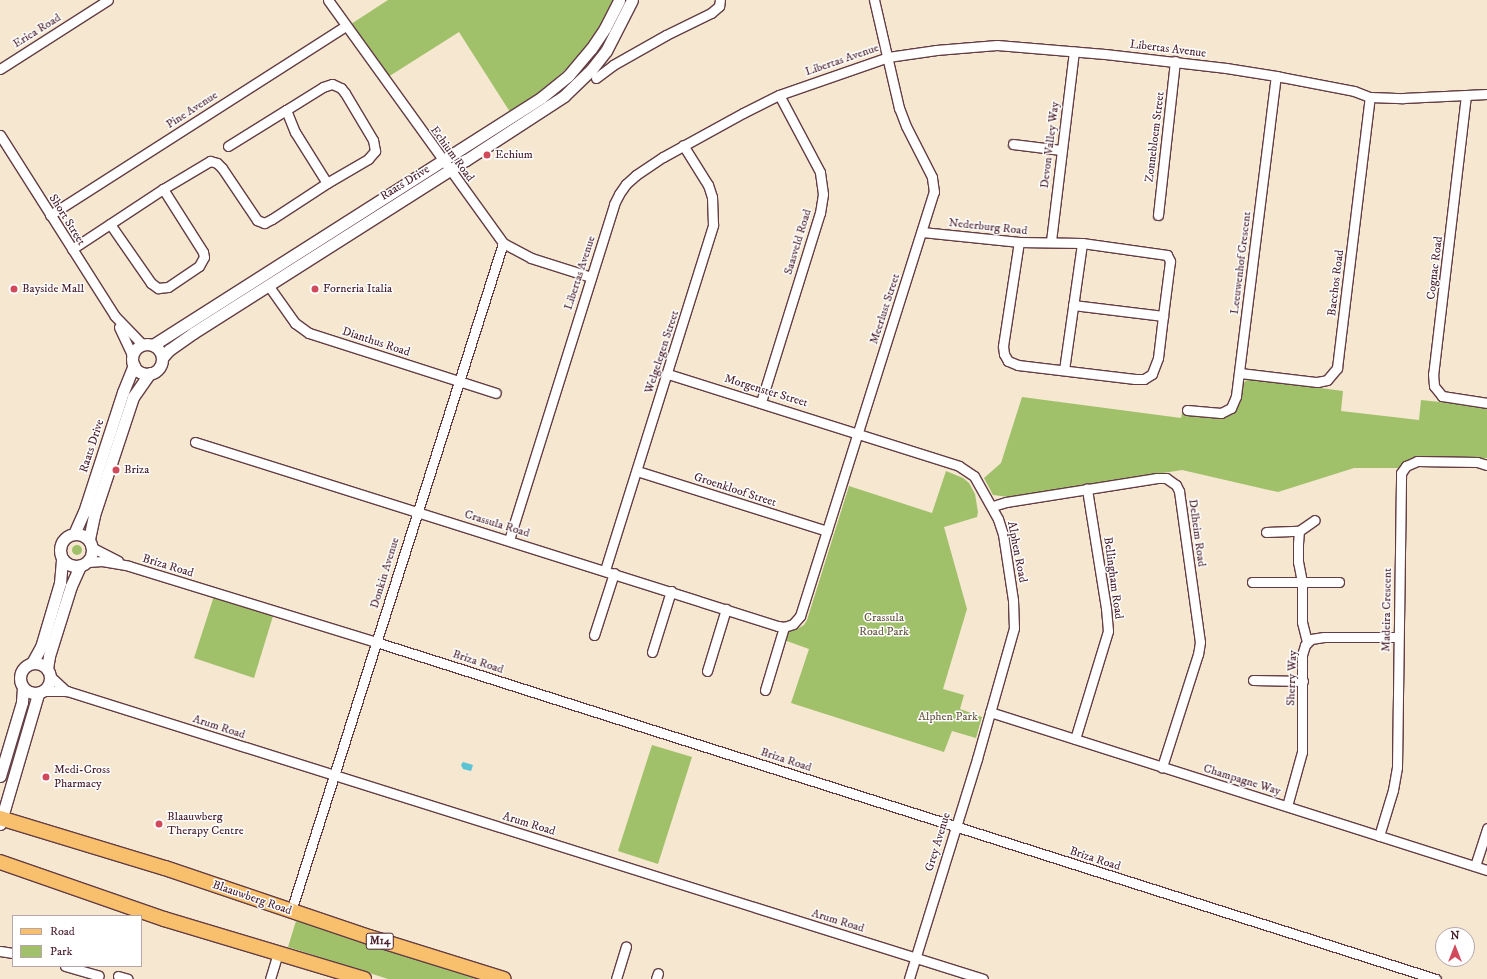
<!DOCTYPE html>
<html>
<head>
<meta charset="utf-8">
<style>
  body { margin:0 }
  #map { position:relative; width:1487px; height:979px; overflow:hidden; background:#f5e7d0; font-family:"IM FELL DW Pica",serif }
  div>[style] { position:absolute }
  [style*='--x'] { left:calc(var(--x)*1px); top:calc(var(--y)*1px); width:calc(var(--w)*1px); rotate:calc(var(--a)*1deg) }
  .green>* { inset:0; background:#a0c16a }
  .round { border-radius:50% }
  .water>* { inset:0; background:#5ac3d6 }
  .roads { filter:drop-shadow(1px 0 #643d44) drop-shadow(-1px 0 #643d44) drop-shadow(0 1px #643d44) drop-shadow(0 -1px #643d44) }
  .minor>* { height:9px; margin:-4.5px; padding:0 4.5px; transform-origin:4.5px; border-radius:4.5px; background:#fff }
  .tertiary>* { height:11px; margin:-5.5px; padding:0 5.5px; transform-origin:5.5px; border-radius:5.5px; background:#fff }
  .tertiary>.ring { margin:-5.5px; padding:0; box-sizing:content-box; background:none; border:11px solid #fff; border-radius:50% }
  .primary>* { height:14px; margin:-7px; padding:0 7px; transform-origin:7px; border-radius:7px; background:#f8bf6c }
  .dots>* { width:11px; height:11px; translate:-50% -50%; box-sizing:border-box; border:2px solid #fff; border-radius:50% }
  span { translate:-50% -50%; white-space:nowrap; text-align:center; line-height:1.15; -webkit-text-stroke:3px #fff; paint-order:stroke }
  .shield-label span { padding:1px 3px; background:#fff; border:1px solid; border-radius:3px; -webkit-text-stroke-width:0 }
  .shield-label { font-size:11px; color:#4a1f2b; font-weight:700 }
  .street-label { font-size:12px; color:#4a1f2b }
  .poi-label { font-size:12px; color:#4a1f2b }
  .left { translate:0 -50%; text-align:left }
  .park-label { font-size:12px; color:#685841 }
  .legend { position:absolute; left:12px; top:915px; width:130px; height:52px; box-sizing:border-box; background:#fff; border:1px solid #b7a5aa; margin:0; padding:5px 7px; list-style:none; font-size:12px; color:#4a1f2b }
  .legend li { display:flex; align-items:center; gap:8px; height:20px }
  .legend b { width:20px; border:1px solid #b7a5aa }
  .north { position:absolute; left:1435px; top:927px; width:40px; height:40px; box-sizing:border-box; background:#fff; border:1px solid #b7a5aa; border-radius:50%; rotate:0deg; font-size:11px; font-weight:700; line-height:16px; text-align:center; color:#4a1f2b }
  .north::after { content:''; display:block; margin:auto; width:14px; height:18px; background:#d1495b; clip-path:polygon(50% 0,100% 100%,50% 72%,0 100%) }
</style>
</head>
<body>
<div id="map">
  <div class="green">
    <div style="clip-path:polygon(388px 0,613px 0,594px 37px,573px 63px,540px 92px,510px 112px,459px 32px,388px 77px,351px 24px)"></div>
    <div style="clip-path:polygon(1254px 379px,1343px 391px,1341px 411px,1419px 420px,1421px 400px,1487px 407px,1487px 458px,1412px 458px,1406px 461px,1399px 468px,1354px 468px,1278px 492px,1182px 470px,1009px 497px,993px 495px,984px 478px,1001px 463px,1022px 397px,1181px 418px,1182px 413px,1218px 417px,1235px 408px,1239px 399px,1242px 384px,1247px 380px)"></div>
    <div style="clip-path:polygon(946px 471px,963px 478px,969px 483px,975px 494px,978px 512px,977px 517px,944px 527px,967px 609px,943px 689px,964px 695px,960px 709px,982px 717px,976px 738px,952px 731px,944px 752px,791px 703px,809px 649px,784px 640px,787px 632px,797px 629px,804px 625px,807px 620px,849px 486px,932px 513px)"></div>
    <div class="round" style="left:72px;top:545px;width:10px;height:10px"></div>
    <div style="clip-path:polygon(214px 596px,273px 616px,254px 678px,194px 658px)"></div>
    <div style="clip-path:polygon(652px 745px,692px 757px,658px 864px,618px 851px)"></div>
    <div style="clip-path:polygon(296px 921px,476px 979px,388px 979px,288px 947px)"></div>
  </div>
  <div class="water">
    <div style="clip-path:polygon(463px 762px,473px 765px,471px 771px,463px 769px,461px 765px)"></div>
  </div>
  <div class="roads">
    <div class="minor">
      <div style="--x:328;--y:0;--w:299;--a:54.2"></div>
      <div style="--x:503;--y:243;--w:32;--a:28"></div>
      <div style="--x:531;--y:258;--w:63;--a:17.6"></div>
      <div style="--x:0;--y:69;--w:128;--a:-32.6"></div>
      <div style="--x:596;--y:78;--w:21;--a:-37"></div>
      <div style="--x:613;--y:65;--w:61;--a:-29.5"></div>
      <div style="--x:666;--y:35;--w:50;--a:-26.1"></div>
      <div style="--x:711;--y:13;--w:11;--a:-41"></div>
      <div style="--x:719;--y:6;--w:6;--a:-81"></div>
      <div style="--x:1466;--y:95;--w:281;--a:96.7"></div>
      <div style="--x:1433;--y:374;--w:12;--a:85"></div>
      <div style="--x:1434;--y:386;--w:13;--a:51"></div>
      <div style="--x:1442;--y:396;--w:46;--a:8.8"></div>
      <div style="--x:0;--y:135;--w:214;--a:57.6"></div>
      <div style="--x:115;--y:316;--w:39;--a:46"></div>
      <div style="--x:1013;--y:144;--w:48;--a:7.1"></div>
      <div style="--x:228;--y:146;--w:68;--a:-31.8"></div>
      <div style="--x:50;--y:215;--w:351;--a:-32.6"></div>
      <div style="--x:1158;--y:215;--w:155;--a:-83.7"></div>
      <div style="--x:110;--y:224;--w:72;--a:55.2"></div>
      <div style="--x:151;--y:283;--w:9;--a:36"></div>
      <div style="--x:158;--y:288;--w:10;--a:-6"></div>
      <div style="--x:168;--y:287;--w:37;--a:-34"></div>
      <div style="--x:199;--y:266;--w:10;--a:-61"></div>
      <div style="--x:204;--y:257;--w:5;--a:-101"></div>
      <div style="--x:203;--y:252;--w:75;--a:-122.4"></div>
      <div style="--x:922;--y:232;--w:98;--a:5.9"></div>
      <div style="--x:1019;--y:242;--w:63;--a:0.9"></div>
      <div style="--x:1082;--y:243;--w:86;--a:8"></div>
      <div style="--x:1167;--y:255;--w:7;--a:63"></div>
      <div style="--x:1170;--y:261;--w:55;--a:97.3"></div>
      <div style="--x:1163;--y:316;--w:42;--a:96.8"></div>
      <div style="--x:1158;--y:358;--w:17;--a:111"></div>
      <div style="--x:1152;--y:374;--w:9;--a:148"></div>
      <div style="--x:1144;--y:379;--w:9;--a:180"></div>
      <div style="--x:1135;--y:379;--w:118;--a:-173.2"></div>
      <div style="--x:1018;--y:365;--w:11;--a:-158"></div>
      <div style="--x:1008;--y:361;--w:8;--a:-120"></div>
      <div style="--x:1004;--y:354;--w:8;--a:-97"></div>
      <div style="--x:1003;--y:346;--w:105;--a:-81.3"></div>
      <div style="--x:1051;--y:241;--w:191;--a:-83.1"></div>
      <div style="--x:72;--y:249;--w:109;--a:-33.4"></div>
      <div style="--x:163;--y:189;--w:55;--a:-30.8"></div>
      <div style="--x:210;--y:161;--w:7;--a:16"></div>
      <div style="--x:217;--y:163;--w:7;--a:45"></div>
      <div style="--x:222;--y:168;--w:63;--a:56.1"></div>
      <div style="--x:257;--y:220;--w:8;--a:23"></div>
      <div style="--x:264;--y:223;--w:9;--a:-27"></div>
      <div style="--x:272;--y:219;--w:66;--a:-33.2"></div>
      <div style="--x:327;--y:183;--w:48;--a:-30.3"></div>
      <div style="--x:368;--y:159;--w:11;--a:-49"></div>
      <div style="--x:375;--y:151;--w:11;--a:-100"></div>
      <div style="--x:373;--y:140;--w:55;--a:-120.8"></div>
      <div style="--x:345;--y:93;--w:6;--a:-129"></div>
      <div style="--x:341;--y:88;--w:10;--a:-156"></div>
      <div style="--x:332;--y:84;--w:9;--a:162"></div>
      <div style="--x:323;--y:87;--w:44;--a:148.1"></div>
      <div style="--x:286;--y:110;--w:24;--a:68"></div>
      <div style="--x:295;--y:132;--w:60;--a:57.9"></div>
      <div style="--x:268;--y:285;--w:47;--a:54.6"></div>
      <div style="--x:295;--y:323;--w:17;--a:36"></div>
      <div style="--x:309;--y:333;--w:196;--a:17.8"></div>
      <div style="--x:1073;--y:305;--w:91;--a:7"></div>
      <div style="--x:119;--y:327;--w:31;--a:65"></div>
      <div style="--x:1064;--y:370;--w:128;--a:-81.9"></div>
      <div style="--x:1240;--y:373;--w:78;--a:6.7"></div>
      <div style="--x:1317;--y:382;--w:10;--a:-11"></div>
      <div style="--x:1327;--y:380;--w:16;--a:-50"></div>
      <div style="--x:1337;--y:368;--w:273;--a:-83.1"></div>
      <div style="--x:668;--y:374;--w:305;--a:17.5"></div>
      <div style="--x:959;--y:466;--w:18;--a:34"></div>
      <div style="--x:974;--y:476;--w:49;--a:60.8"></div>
      <div style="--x:998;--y:519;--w:16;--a:72"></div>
      <div style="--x:1003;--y:534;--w:67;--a:81.4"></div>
      <div style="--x:1013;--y:600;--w:28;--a:88"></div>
      <div style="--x:1014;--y:628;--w:136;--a:105.8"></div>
      <div style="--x:977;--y:759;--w:230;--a:107.2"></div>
      <div style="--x:761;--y:402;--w:198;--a:-72.7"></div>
      <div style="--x:820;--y:213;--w:19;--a:-81"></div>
      <div style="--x:823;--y:194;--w:22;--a:-98"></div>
      <div style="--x:820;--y:172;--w:87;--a:-118"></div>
      <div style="--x:1187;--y:410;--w:34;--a:5"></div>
      <div style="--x:1221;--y:413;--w:11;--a:-27"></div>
      <div style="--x:1231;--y:408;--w:13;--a:-67"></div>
      <div style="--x:1236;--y:396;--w:322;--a:-82.9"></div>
      <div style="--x:195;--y:442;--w:611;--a:17.52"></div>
      <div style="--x:778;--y:626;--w:6;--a:9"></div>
      <div style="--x:784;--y:627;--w:9;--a:-18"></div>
      <div style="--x:793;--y:624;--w:11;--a:-49"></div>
      <div style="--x:800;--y:616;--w:445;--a:-72.5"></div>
      <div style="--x:934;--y:192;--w:15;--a:-98"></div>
      <div style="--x:932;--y:177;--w:57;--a:-117"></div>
      <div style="--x:906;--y:126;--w:19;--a:-111"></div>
      <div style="--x:899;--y:108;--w:111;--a:-103"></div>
      <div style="--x:637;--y:471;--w:199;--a:17.5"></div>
      <div style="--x:993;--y:506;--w:14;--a:-17"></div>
      <div style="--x:1006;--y:502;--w:153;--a:-9"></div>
      <div style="--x:1157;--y:478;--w:9;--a:0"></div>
      <div style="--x:1166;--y:478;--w:12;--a:35"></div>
      <div style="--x:1176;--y:485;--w:7;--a:63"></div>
      <div style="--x:1179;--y:491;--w:152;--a:82.1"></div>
      <div style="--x:1200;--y:642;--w:12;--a:99"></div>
      <div style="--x:1198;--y:654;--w:119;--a:107.7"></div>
      <div style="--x:1266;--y:532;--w:33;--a:-2"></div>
      <div style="--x:509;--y:540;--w:352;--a:-72.6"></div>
      <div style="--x:614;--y:204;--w:11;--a:-63"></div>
      <div style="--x:619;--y:194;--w:12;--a:-55"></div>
      <div style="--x:626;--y:184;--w:13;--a:-42"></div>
      <div style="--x:636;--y:175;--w:32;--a:-34"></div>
      <div style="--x:663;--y:157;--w:91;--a:-28.8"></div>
      <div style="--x:743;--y:113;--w:40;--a:-26.6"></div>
      <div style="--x:779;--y:95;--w:115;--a:-19.2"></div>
      <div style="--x:888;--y:57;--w:49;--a:-8.3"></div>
      <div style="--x:936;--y:50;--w:61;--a:-4.7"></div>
      <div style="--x:997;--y:45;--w:108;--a:4.8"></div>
      <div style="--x:1105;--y:54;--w:122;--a:6.6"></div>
      <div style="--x:1226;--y:68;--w:51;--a:9.1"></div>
      <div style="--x:1276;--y:76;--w:79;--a:10.9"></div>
      <div style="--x:1354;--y:91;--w:17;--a:21"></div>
      <div style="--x:1370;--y:97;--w:33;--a:2"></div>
      <div style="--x:1403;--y:98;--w:84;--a:-2.7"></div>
      <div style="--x:93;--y:548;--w:28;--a:27"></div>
      <div style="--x:88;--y:562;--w:14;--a:-4"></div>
      <div style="--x:102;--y:561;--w:27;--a:10"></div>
      <div style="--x:129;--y:566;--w:258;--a:17.1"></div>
      <div style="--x:376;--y:642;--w:1112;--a:17.64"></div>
      <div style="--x:605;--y:570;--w:362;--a:-72.6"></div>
      <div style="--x:713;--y:225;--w:28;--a:-92"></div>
      <div style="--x:712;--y:197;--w:13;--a:-108"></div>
      <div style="--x:708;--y:185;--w:47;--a:-122"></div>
      <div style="--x:1252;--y:582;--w:87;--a:0"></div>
      <div style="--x:594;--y:635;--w:65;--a:-72.1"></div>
      <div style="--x:1307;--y:642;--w:21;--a:-104"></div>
      <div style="--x:1302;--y:622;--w:40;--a:-90"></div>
      <div style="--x:1302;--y:582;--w:20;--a:-101"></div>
      <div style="--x:1298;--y:562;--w:18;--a:-90"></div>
      <div style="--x:1298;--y:544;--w:13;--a:-86"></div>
      <div style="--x:1299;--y:531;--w:19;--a:-35"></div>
      <div style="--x:652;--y:652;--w:64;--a:-72.7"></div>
      <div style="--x:707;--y:671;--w:65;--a:-73"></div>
      <div style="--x:51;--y:677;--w:21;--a:43"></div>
      <div style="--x:1253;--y:680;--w:50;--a:1.1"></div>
      <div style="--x:765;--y:690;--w:66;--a:-73.2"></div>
      <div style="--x:43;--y:691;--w:24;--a:0"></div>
      <div style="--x:67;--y:691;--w:960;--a:17.45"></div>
      <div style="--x:990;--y:712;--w:522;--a:17.64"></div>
      <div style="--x:1075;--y:739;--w:113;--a:-73"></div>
      <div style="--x:1108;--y:631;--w:23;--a:-95"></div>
      <div style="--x:1106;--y:608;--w:121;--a:-99.1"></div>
      <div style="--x:1287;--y:806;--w:56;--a:-74.5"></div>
      <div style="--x:1302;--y:752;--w:97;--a:-90"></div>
      <div style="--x:1302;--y:655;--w:10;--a:-73"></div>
      <div style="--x:1305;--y:645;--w:8;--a:-45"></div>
      <div style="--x:1311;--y:639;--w:13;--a:-9"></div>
      <div style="--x:1324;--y:637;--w:74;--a:0"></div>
      <div style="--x:1379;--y:836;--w:48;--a:-73.1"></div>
      <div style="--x:1393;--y:790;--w:23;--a:-80"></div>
      <div style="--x:1397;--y:767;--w:294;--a:-89.2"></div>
      <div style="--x:1401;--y:473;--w:9;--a:-54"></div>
      <div style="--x:1406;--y:466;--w:12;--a:-24"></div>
      <div style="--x:1417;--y:461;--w:60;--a:1"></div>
      <div style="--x:1477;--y:462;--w:10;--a:17"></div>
      <div style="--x:1475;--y:866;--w:40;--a:-72"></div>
      <div style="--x:291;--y:911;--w:701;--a:-72.39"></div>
      <div style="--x:0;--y:951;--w:13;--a:9"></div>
      <div style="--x:65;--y:966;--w:35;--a:16"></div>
      <div style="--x:118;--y:976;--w:10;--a:17"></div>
      <div style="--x:270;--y:979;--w:28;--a:-73"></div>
      <div style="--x:616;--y:979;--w:34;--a:-73"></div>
      <div style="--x:656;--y:979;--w:6;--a:-72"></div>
    </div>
    <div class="tertiary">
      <div class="ring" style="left:132px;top:344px;width:19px;height:19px"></div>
      <div style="--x:153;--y:345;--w:461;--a:-32.5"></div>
      <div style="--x:542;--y:97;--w:33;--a:-39"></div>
      <div style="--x:568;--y:76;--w:35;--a:-50"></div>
      <div style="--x:591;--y:49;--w:25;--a:-56"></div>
      <div style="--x:605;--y:28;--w:31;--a:-63"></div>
      <div style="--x:162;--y:358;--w:11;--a:-49"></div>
      <div style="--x:169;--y:350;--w:29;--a:-35"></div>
      <div style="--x:193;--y:333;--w:323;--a:-32.4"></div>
      <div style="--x:466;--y:160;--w:117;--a:-33.1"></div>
      <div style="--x:564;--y:96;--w:37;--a:-44"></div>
      <div style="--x:591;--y:70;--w:24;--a:-52"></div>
      <div style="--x:606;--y:51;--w:57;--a:-63"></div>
      <div class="ring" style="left:60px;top:534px;width:21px;height:21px"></div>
      <div style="--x:74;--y:534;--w:24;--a:-66"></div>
      <div style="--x:84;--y:512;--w:126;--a:-72"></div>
      <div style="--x:123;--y:392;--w:29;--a:-68"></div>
      <div style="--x:89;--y:539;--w:25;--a:-78"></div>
      <div style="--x:94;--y:515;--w:124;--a:-71.7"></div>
      <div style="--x:133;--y:397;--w:29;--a:-55"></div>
      <div class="ring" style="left:20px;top:663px;width:19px;height:19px"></div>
      <div style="--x:32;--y:663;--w:18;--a:-61"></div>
      <div style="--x:41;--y:647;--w:67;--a:-73.5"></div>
      <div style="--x:60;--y:583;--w:24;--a:-85"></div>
      <div style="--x:47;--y:669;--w:13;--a:-81"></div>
      <div style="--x:49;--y:656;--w:73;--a:-72.6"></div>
      <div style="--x:71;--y:586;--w:22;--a:-66"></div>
      <div style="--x:0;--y:776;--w:77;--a:-73.4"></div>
      <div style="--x:22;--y:702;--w:14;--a:-86"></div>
      <div style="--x:0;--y:824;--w:135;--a:-73.7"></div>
    </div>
    <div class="primary">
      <div style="--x:0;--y:818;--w:172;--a:16.9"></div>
      <div style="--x:165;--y:868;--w:215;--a:18.7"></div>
      <div style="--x:369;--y:937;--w:141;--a:17.3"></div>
      <div style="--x:0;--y:862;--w:174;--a:19.2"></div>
      <div style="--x:164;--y:919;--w:209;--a:16.7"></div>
    </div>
  </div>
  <div class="dots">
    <div style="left:487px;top:155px;background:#d1495b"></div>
    <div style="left:14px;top:289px;background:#d1495b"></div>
    <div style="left:315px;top:289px;background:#d1495b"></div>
    <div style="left:116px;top:470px;background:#d1495b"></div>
    <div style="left:46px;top:777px;background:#d1495b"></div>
    <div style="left:159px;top:824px;background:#d1495b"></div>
  </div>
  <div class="shield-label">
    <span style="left:380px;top:941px">M14</span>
  </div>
  <div class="street-label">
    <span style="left:37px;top:31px;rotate:-32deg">Erica Road</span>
    <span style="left:1168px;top:49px;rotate:7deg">Libertas Avenue</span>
    <span style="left:842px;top:60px;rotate:-19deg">Libertas Avenue</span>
    <span style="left:192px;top:110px;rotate:-33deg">Pine Avenue</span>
    <span style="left:1155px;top:137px;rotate:-83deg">Zonnebloem Street</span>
    <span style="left:1050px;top:145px;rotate:-83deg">Devon Valley Way</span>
    <span style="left:452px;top:154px;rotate:54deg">Echium Road</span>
    <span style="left:405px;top:183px;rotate:-32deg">Raats Drive</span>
    <span style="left:67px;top:220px;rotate:58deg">Short Street</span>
    <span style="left:988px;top:227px;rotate:6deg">Nederburg Road</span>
    <span style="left:798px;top:242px;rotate:-73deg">Saasveld Road</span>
    <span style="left:1241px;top:263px;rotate:-83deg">Leeuwenhof Crescent</span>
    <span style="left:1435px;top:268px;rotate:-83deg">Cognac Road</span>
    <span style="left:580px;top:273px;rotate:-72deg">Libertas Avenue</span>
    <span style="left:1336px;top:283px;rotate:-83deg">Bacchos Road</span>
    <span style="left:885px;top:309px;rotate:-72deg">Meerlust Street</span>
    <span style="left:376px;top:342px;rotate:18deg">Dianthus Road</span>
    <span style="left:662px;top:352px;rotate:-72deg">Welgelegen Street</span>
    <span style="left:766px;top:391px;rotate:17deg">Morgenster Street</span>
    <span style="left:92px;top:446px;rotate:-72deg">Raats Drive</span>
    <span style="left:735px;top:490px;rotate:18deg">Groenkloof Street</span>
    <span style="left:497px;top:524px;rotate:17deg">Crassula Road</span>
    <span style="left:1197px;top:533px;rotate:82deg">Delheim Road</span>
    <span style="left:1017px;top:552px;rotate:79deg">Alphen Road</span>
    <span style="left:168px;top:566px;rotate:17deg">Briza Road</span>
    <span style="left:385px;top:573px;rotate:-73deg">Donkin Avenue</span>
    <span style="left:1113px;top:578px;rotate:82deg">Bellingham Road</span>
    <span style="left:1387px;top:610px;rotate:-89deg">Madeira Crescent</span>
    <span style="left:478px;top:662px;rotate:18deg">Briza Road</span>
    <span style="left:1292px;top:678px;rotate:-88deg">Sherry Way</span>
    <span style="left:219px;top:727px;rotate:18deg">Arum Road</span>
    <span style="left:786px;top:760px;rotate:18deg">Briza Road</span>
    <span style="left:1242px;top:780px;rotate:17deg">Champagne Way</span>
    <span style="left:529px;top:824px;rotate:17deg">Arum Road</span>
    <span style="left:938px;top:842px;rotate:-73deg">Grey Avenue</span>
    <span style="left:1095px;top:859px;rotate:18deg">Briza Road</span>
    <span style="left:252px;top:898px;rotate:19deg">Blaauwberg Road</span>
    <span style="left:838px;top:921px;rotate:17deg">Arum Road</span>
  </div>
  <div class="poi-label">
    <span class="left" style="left:495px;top:155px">Echium</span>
    <span class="left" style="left:22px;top:289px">Bayside Mall</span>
    <span class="left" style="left:323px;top:289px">Forneria Italia</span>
    <span class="left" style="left:124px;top:470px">Briza</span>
    <span class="left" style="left:54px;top:777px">Medi-Cross<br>Pharmacy</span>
    <span class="left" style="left:167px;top:824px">Blaauwberg<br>Therapy Centre</span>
  </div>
  <div class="park-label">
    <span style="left:884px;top:625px">Crassula<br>Road Park</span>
    <span style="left:948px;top:717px">Alphen Park</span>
  </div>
  <ul class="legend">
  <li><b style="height:5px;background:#f8bf6c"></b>Road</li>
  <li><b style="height:11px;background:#a0c16a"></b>Park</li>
  </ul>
  <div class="north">N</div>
</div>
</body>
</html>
